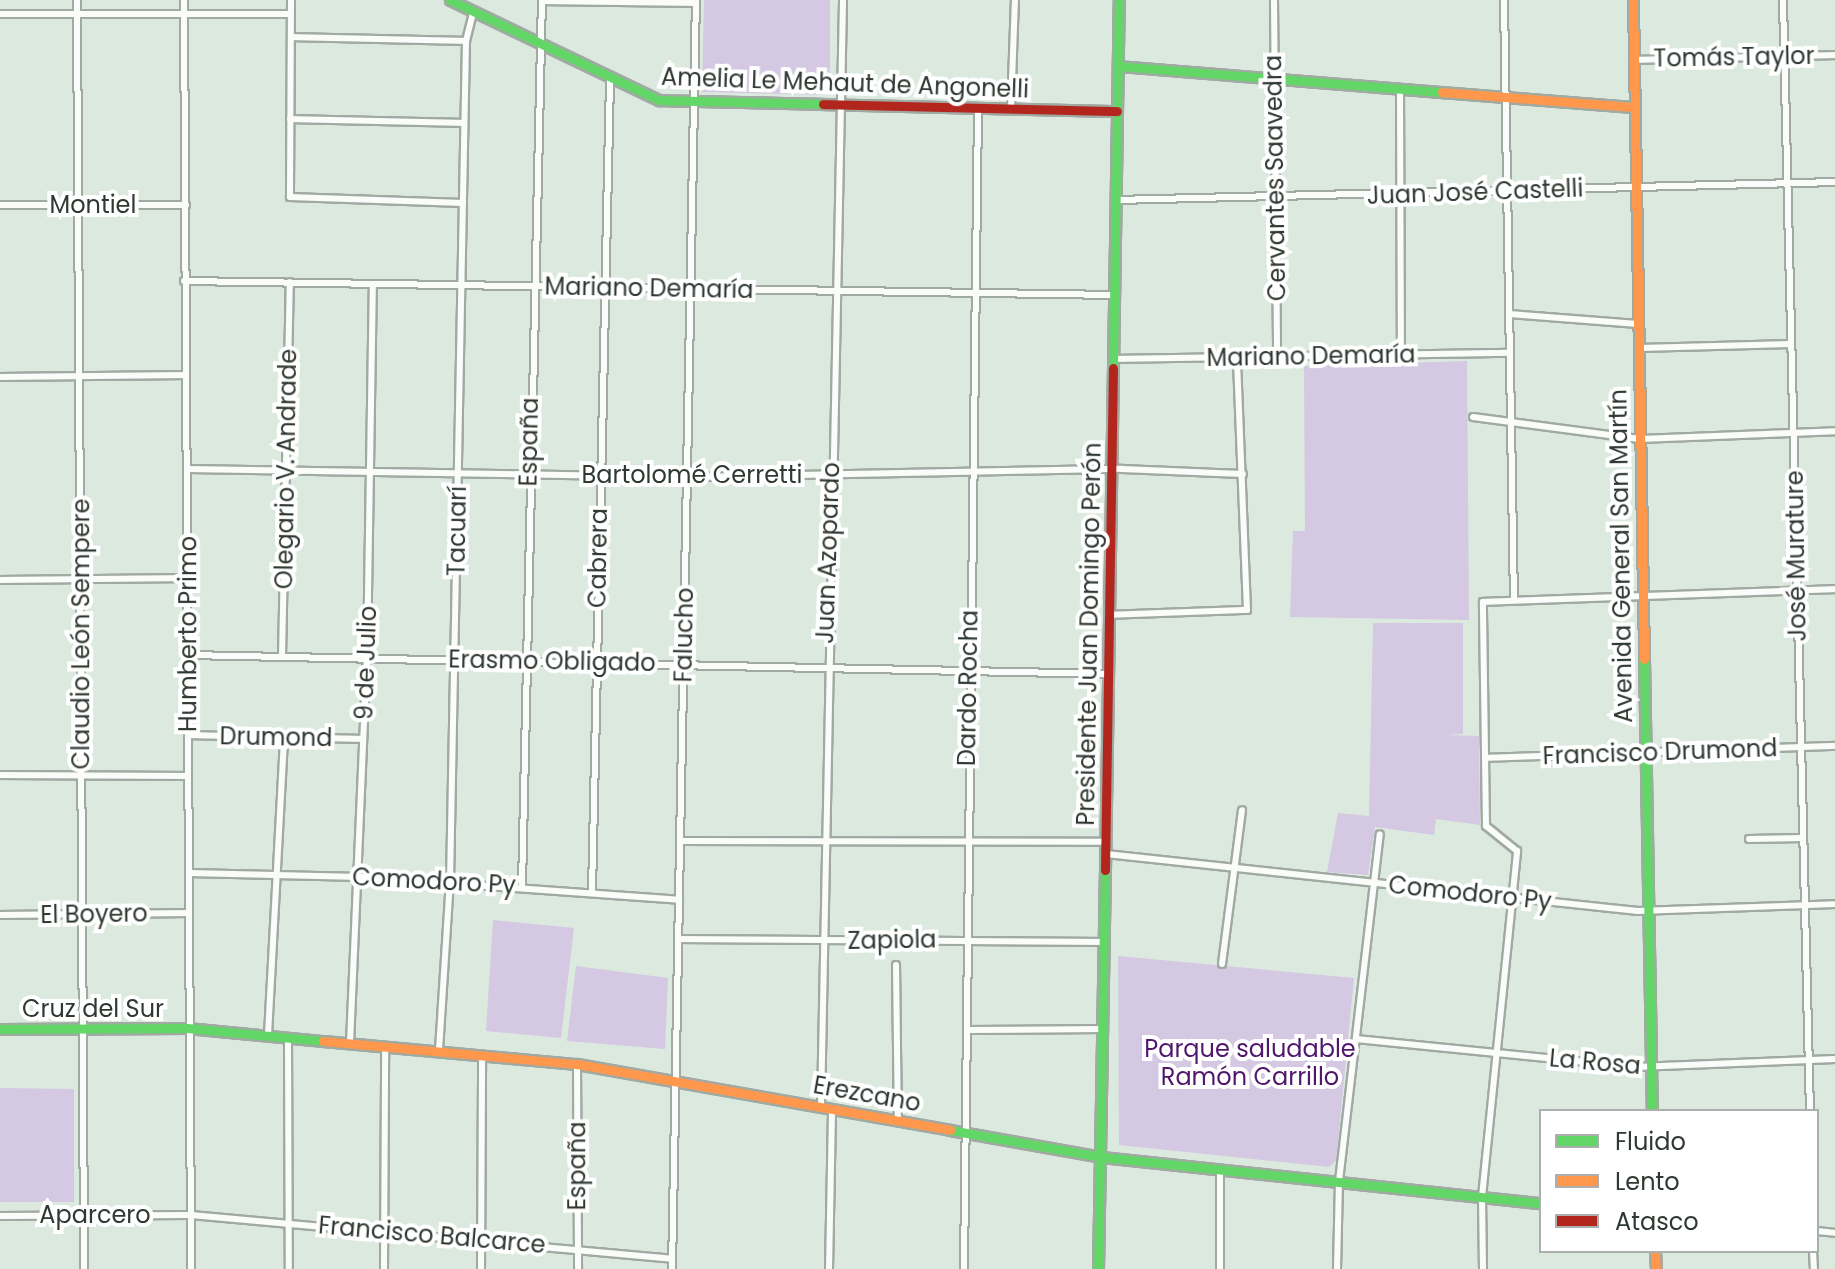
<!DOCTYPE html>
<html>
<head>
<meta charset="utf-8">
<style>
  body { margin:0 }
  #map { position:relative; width:1835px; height:1269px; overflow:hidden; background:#dce9df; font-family:Poppins,sans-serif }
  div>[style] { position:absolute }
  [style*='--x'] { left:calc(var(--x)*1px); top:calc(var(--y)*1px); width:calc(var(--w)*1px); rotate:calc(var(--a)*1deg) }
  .green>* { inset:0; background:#d4c8e2 }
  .roads { filter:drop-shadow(2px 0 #a0a9a2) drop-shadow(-2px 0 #a0a9a2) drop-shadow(0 2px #a0a9a2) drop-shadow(0 -2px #a0a9a2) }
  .street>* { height:6px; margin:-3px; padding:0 3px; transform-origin:3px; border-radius:3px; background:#fafcfa }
  .fast>* { height:9px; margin:-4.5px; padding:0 4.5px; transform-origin:4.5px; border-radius:4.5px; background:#63d668 }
  .slow>* { height:9px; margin:-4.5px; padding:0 4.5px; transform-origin:4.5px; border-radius:4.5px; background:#ff974d }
  .jam>* { height:9px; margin:-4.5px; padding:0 4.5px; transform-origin:4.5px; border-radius:4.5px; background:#b3261e }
  span { translate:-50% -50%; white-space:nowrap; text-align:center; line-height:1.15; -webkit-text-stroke:8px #fff; paint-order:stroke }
  .street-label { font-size:24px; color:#2f3831 }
  .park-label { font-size:24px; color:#50176d }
  .legend { position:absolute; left:1539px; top:1109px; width:280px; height:144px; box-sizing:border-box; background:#fff; border:2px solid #acafad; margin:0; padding:10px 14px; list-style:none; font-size:24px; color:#2f3831 }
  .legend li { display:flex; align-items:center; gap:16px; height:40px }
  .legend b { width:40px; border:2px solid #acafad }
</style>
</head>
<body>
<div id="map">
  <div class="green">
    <div style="clip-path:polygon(704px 0,830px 0,830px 95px,702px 92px)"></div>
    <div style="clip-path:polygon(1467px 361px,1469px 620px,1290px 617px,1293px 531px,1305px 531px,1304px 366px)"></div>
    <div style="clip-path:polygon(1373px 623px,1463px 623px,1463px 734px,1445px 735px,1479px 736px,1480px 825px,1436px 819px,1434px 835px,1375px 827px,1368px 875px,1327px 872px,1338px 813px,1369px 816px)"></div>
    <div style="clip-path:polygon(493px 920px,574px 928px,561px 1038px,486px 1031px)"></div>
    <div style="clip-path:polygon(1118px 956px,1354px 978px,1336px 1161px,1329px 1167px,1119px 1145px)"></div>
    <div style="clip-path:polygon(576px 966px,668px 978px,665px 1049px,567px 1041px)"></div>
    <div style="clip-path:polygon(0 1088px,74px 1089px,74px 1202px,0 1202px)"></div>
  </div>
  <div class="roads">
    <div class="street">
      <div style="--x:77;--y:0;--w:1269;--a:89.68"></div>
      <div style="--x:184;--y:0;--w:1269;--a:89.68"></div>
      <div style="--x:291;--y:0;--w:197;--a:90.3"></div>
      <div style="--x:290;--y:197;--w:173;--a:2"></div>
      <div style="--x:1274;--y:0;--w:355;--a:89.5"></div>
      <div style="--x:1504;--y:0;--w:600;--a:89.05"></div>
      <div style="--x:1783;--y:0;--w:1111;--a:88.61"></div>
      <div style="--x:542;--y:1;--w:154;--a:0.7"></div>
      <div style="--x:0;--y:14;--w:290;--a:0"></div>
      <div style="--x:291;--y:37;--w:175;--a:1.3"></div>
      <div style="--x:1633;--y:60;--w:202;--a:-1.4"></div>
      <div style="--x:1400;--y:88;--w:267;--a:89.8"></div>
      <div style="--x:1011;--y:108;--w:108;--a:-87.9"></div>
      <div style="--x:290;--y:119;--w:174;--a:1.3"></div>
      <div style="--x:1116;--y:200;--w:719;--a:-1.43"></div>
      <div style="--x:0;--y:205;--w:186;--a:0"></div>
      <div style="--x:184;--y:281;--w:930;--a:0.86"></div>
      <div style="--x:1509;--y:314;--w:129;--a:4.4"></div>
      <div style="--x:1639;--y:348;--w:152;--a:-1.5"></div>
      <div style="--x:1113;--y:359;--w:396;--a:-0.9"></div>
      <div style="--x:0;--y:377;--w:185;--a:-0.6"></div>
      <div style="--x:1473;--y:417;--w:168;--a:7.5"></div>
      <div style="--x:1640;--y:439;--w:195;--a:-2.3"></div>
      <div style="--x:188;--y:469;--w:501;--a:0.91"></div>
      <div style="--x:689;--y:477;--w:433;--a:-1.1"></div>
      <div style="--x:1122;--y:469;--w:121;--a:2.4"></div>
      <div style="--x:0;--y:580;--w:188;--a:-0.6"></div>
      <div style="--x:1108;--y:615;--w:139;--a:-2.1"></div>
      <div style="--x:1247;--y:610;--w:252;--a:-92.3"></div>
      <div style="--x:188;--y:655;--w:920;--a:1.18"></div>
      <div style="--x:282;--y:656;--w:374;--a:-88.8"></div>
      <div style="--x:188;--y:735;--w:175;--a:1.3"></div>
      <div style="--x:1485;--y:758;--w:350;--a:-2"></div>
      <div style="--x:0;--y:775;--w:188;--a:0.3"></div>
      <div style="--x:1749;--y:839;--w:54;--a:-1.1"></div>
      <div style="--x:680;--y:841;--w:427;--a:0.1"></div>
      <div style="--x:1106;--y:854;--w:535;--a:6.12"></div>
      <div style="--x:1638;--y:911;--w:197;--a:-2"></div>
      <div style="--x:189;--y:873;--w:172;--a:1.3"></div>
      <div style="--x:361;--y:877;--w:319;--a:4.1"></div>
      <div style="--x:522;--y:886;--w:886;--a:-88.71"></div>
      <div style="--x:592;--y:892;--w:812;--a:-88.73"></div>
      <div style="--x:0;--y:915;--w:188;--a:-0.6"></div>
      <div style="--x:680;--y:939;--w:424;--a:0.4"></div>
      <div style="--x:1222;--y:964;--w:155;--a:-82.6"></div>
      <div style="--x:896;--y:965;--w:156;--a:89.3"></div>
      <div style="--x:967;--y:1030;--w:136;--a:-0.4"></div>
      <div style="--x:268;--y:1035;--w:298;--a:-86.9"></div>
      <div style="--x:288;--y:1037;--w:232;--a:89.8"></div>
      <div style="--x:1356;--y:1039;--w:282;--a:5.7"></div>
      <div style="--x:1637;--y:1067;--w:198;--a:-2.3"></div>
      <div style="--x:350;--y:1043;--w:385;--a:-87.5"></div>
      <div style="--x:367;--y:658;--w:374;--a:-89.1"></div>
      <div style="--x:439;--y:1050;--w:168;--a:-86.3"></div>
      <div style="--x:450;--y:882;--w:841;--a:-88.91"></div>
      <div style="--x:466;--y:41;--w:30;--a:-76"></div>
      <div style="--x:577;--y:1064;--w:205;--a:89.7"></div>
      <div style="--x:821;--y:1107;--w:1107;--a:-88.86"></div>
      <div style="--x:0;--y:1216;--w:191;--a:-0.3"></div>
      <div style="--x:191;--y:1215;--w:483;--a:5.2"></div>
      <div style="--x:1817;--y:1231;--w:18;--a:6"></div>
      <div style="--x:1813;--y:1251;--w:18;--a:87"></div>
      <div style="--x:384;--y:1269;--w:223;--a:-89.7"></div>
      <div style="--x:481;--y:1269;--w:214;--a:-89.7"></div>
      <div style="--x:672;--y:1269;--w:1269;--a:-88.92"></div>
      <div style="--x:829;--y:1269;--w:160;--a:-88.9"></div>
      <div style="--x:964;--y:1269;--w:1161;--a:-89.31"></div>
      <div style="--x:1220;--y:1269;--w:99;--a:-90"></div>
      <div style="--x:1337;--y:1269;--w:88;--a:-88.7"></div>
      <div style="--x:1339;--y:1181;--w:349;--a:-83.3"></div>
      <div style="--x:1483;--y:1269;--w:72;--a:-90.8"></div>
      <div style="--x:1482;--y:1197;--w:348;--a:-84.2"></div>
      <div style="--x:1517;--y:851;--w:40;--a:-141"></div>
      <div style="--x:1486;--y:826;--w:224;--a:-90.8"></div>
      <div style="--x:1483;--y:602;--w:352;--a:-2.1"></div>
    </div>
    <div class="fast">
      <div style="--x:450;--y:0;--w:232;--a:25.6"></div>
      <div style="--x:659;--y:100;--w:164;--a:1.4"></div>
      <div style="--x:1118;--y:66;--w:325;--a:4.6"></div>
      <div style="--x:1113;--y:368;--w:368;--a:-89.1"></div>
      <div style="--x:1644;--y:659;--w:452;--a:89"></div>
      <div style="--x:0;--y:1029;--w:187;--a:-0.3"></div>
      <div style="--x:187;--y:1028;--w:137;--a:5.5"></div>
      <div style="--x:950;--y:1130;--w:153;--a:10.1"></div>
      <div style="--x:1101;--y:1157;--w:442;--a:6"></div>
      <div style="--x:1098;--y:1269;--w:399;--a:-89"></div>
    </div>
    <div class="slow">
      <div style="--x:1633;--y:0;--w:659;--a:89.04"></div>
      <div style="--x:1442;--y:92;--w:193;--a:4.5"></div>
      <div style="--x:323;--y:1041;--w:255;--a:5.2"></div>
      <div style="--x:577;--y:1064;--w:379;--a:10"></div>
      <div style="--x:1655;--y:1251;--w:18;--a:87"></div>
    </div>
    <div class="jam">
      <div style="--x:823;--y:104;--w:294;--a:1.4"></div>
      <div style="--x:1105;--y:870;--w:502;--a:-89.09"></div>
    </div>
  </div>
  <div class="street-label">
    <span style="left:1734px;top:57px;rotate:-1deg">Tomás Taylor</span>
    <span style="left:845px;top:83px;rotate:2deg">Amelia Le Mehaut de Angonelli</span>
    <span style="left:1275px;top:178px;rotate:-91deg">Cervantes Saavedra</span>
    <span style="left:1475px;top:192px;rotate:-2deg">Juan José Castelli</span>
    <span style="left:93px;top:205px">Montiel</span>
    <span style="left:649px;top:288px;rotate:1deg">Mariano Demaría</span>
    <span style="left:1311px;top:356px;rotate:-1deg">Mariano Demaría</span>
    <span style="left:529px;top:442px;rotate:-89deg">España</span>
    <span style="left:286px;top:469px;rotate:-89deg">Olegario V. Andrade</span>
    <span style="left:692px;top:475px">Bartolomé Cerretti</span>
    <span style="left:457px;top:531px;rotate:-89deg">Tacuarí</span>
    <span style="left:828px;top:553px;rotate:-88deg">Juan Azopardo</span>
    <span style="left:1621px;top:556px;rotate:-91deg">Avenida General San Martín</span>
    <span style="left:1796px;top:556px;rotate:-91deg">José Murature</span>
    <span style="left:598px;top:558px;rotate:-89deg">Cabrera</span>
    <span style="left:81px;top:634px;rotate:-90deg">Claudio León Sempere</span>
    <span style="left:188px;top:634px;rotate:-90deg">Humberto Primo</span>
    <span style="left:1089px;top:634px;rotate:-89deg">Presidente Juan Domingo Perón</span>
    <span style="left:684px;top:635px;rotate:-89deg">Falucho</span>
    <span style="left:552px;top:661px;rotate:1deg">Erasmo Obligado</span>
    <span style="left:366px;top:663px;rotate:-88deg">9 de Julio</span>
    <span style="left:968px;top:688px;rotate:-89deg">Dardo Rocha</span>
    <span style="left:276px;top:737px;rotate:1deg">Drumond</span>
    <span style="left:1660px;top:752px;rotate:-2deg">Francisco Drumond</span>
    <span style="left:434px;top:881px;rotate:3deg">Comodoro Py</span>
    <span style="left:1470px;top:893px;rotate:6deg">Comodoro Py</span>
    <span style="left:94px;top:914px;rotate:-1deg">El Boyero</span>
    <span style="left:892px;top:940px;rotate:-1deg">Zapiola</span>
    <span style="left:93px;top:1009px">Cruz del Sur</span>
    <span style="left:1595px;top:1062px;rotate:5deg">La Rosa</span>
    <span style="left:867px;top:1094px;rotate:10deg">Erezcano</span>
    <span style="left:577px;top:1166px;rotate:-90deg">España</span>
    <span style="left:95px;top:1215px">Aparcero</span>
    <span style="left:432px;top:1235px;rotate:5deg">Francisco Balcarce</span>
  </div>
  <div class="park-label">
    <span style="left:1250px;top:1063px">Parque saludable<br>Ramón Carrillo</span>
  </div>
  <ul class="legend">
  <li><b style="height:10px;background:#63d668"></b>Fluido</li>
  <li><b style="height:10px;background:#ff974d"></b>Lento</li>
  <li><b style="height:10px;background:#b3261e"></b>Atasco</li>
  </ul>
</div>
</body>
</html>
